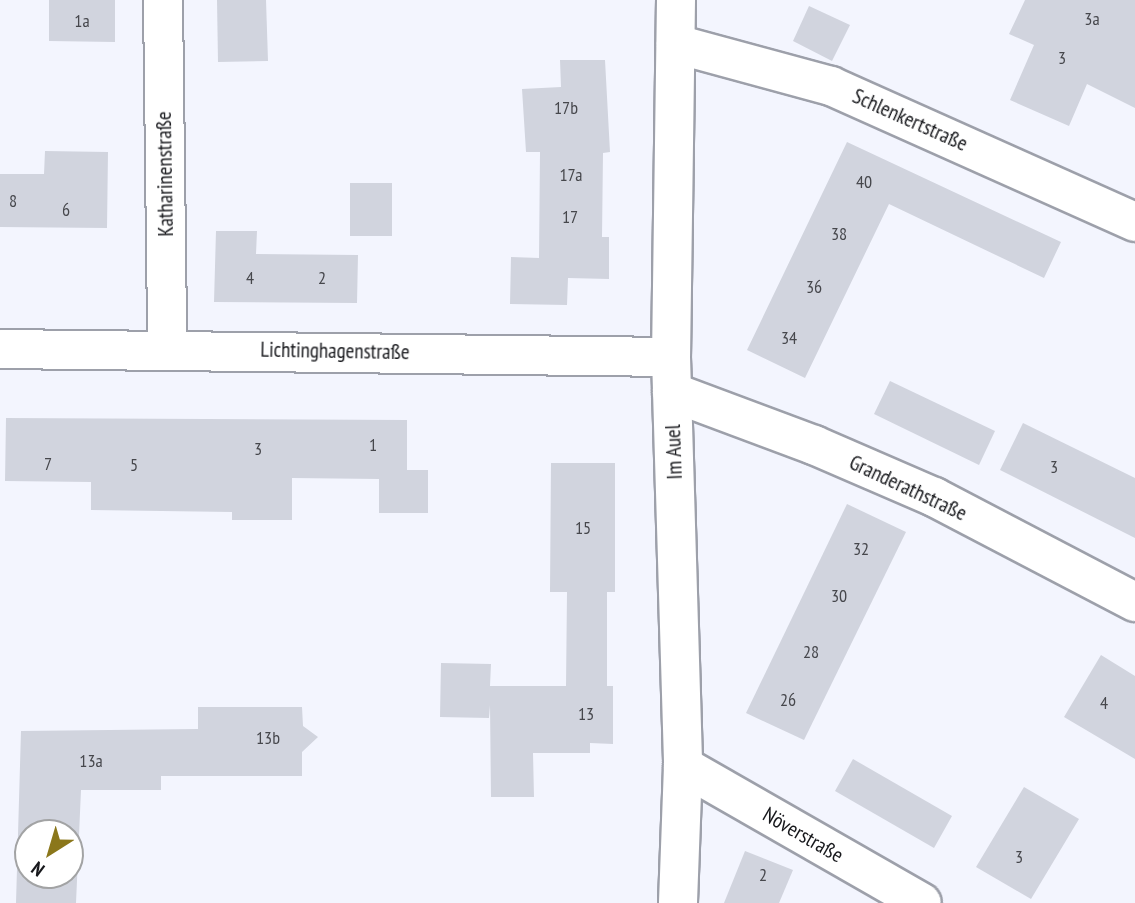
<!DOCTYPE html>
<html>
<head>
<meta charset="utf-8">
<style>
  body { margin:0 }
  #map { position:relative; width:1135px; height:903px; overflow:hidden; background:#f3f5fe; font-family:"PT Sans Narrow",sans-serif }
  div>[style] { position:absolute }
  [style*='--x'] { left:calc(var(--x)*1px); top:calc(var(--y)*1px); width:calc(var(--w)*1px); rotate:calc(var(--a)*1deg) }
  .building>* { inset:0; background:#d1d4de }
  .roads { filter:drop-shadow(2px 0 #9da0aa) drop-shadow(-2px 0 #9da0aa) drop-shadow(0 2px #9da0aa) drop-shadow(0 -2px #9da0aa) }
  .street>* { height:38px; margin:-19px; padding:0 19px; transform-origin:19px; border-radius:19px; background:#fff }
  span { translate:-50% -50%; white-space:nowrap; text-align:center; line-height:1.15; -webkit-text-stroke:5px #fff; paint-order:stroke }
  .number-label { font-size:18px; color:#46474c }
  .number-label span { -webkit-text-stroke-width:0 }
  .street-label { font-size:21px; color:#17181c }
  .north { position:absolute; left:14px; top:819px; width:70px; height:70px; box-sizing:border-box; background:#fff; border:2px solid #a2a3a4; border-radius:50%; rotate:217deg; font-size:19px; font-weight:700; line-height:28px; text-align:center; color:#17181c }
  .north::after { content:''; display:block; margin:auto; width:24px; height:32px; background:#8b771b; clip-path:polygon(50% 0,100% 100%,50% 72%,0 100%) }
</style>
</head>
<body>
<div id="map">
  <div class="building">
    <div style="clip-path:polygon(49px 0,115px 0,115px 42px,49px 41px)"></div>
    <div style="clip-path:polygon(217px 0,266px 0,268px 61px,218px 62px)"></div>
    <div style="clip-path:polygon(1025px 0,1135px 0,1135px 108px,1087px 84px,1069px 126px,1010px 100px,1034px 45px,1009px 34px)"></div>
    <div style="clip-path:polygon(809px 6px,850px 25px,832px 61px,793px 41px)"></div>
    <div style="clip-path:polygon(560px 60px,605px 60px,610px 152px,603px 153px,602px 237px,609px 237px,609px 279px,568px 278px,567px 305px,510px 304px,511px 257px,539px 258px,540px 152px,526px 152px,522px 89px,561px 87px)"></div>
    <div style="clip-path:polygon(847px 142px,1061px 242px,1044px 278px,889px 204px,805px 378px,747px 350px)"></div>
    <div style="clip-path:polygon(45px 151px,108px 152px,107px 228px,0 227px,0 174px,44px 174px)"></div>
    <div style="clip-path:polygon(350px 183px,392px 183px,392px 236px,350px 236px)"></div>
    <div style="clip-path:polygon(216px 231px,257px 231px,256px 254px,358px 255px,357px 303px,214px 302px)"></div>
    <div style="clip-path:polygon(890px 381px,995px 431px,979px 465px,874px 414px)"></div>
    <div style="clip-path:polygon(6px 418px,407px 420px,407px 470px,428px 470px,428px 513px,379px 513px,379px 479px,292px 478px,292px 520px,232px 520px,232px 512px,91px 510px,91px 482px,5px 481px)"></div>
    <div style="clip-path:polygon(1023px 423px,1135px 478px,1135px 538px,1000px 470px)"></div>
    <div style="clip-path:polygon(551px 463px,615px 463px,615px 592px,607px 592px,607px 686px,613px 686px,613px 744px,590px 743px,590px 753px,533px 753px,534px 797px,491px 797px,490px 705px,489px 718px,440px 717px,441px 663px,491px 664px,490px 686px,566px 686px,567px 592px,550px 592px)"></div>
    <div style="clip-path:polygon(847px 504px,906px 532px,804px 740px,746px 713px)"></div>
    <div style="clip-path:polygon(1101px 655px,1135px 676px,1135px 759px,1064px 717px)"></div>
    <div style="clip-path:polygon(evenodd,198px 707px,302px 707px,303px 726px,318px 737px,302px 752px,302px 776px,161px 776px,161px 790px,81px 790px,76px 903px,16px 903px,21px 731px,198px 729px,198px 707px,28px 833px,70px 833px,70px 875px,28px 875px,28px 833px)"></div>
    <div style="clip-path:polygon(853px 759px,952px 816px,934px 848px,835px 791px)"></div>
    <div style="clip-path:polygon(1024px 787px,1079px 819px,1031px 899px,976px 867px)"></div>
    <div style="clip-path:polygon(745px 851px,793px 870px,779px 903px,724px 903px)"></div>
  </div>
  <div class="roads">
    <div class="street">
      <div style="--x:163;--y:0;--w:348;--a:89.3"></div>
      <div style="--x:676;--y:0;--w:357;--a:90.8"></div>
      <div style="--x:671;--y:357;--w:409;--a:88.3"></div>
      <div style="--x:683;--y:766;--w:137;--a:92.1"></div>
      <div style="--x:676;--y:44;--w:161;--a:15.2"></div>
      <div style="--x:831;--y:86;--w:333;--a:24.1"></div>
      <div style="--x:0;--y:349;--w:671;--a:0.68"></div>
      <div style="--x:672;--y:392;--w:152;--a:20.5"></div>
      <div style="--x:814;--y:445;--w:131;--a:23.4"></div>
      <div style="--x:934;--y:497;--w:227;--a:27.6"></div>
      <div style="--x:683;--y:766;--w:275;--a:29.8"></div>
    </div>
  </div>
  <div class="number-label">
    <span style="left:1092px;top:19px">3a</span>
    <span style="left:82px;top:21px">1a</span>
    <span style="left:1062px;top:58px">3</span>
    <span style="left:566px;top:108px">17b</span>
    <span style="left:571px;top:175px">17a</span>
    <span style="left:864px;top:182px">40</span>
    <span style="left:13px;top:201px">8</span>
    <span style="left:66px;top:210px">6</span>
    <span style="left:570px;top:217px">17</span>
    <span style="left:839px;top:234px">38</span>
    <span style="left:250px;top:278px">4</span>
    <span style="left:322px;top:278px">2</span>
    <span style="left:814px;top:287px">36</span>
    <span style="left:789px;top:338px">34</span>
    <span style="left:373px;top:445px">1</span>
    <span style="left:258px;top:449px">3</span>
    <span style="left:48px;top:464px">7</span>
    <span style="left:134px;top:465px">5</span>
    <span style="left:1054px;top:467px">3</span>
    <span style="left:583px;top:528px">15</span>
    <span style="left:861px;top:549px">32</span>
    <span style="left:839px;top:596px">30</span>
    <span style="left:811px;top:652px">28</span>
    <span style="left:788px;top:700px">26</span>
    <span style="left:1104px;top:703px">4</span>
    <span style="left:586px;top:714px">13</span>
    <span style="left:268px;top:738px">13b</span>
    <span style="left:91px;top:761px">13a</span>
    <span style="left:1019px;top:857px">3</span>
    <span style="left:763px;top:875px">2</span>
  </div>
  <div class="street-label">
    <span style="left:910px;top:120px;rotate:24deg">Schlenkertstraße</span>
    <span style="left:165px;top:174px;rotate:-91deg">Katharinenstraße</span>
    <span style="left:335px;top:351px;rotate:1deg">Lichtinghagenstraße</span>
    <span style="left:674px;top:452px;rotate:-92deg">Im Auel</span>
    <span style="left:908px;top:488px;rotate:25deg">Granderathstraße</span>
    <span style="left:803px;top:835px;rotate:30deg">Növerstraße</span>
  </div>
  <div class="north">N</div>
</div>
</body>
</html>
